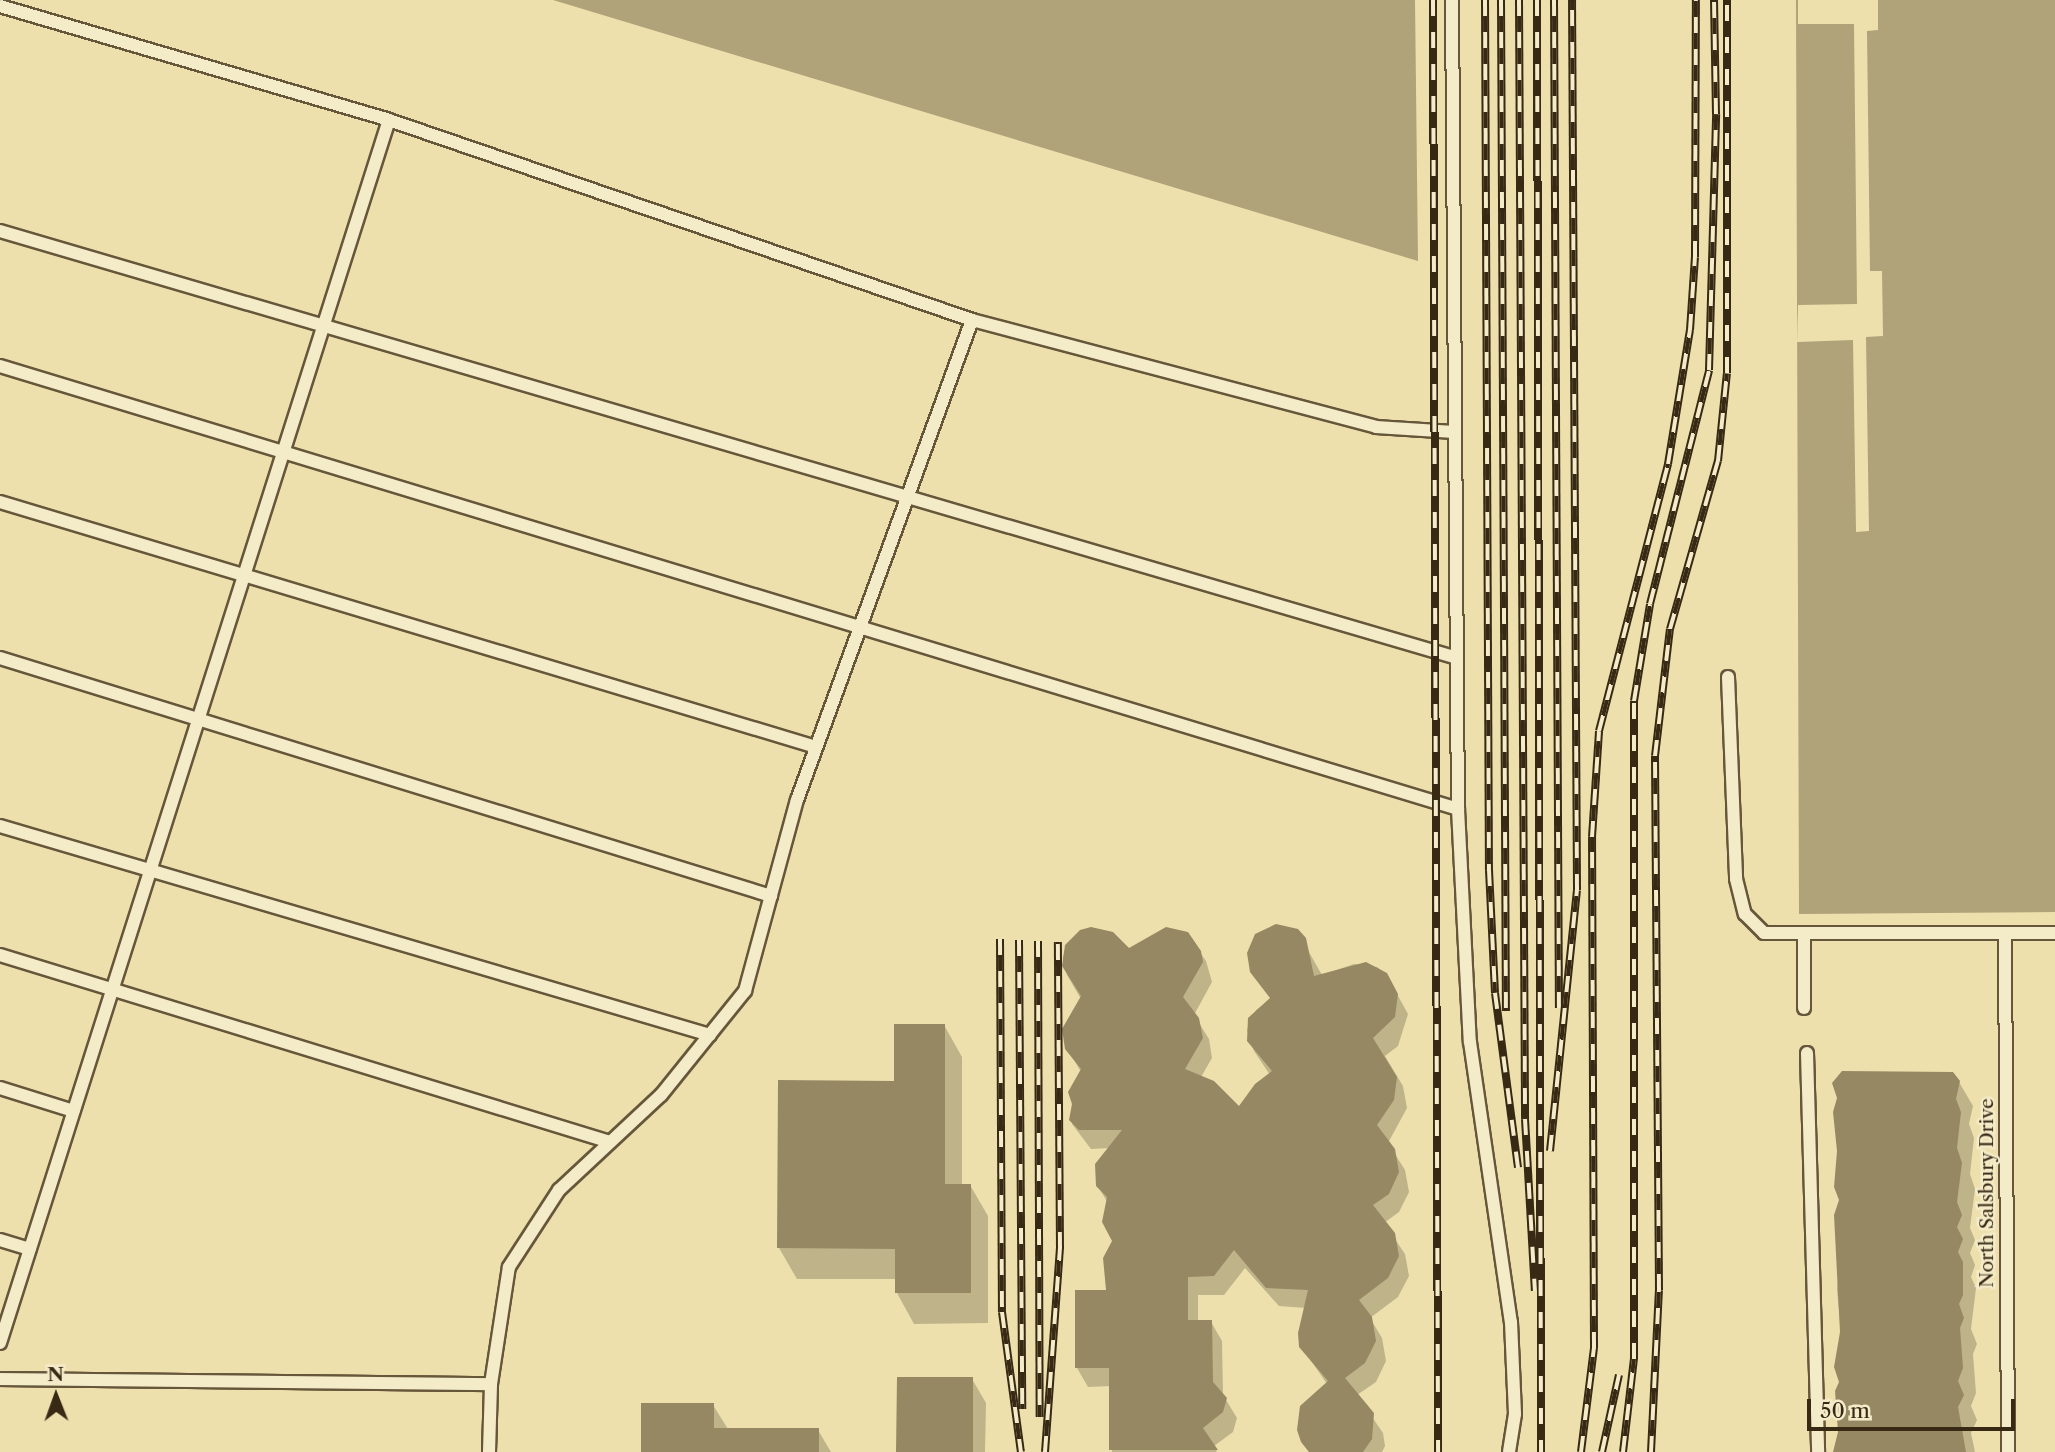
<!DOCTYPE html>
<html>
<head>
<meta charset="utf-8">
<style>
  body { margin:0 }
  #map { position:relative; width:2055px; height:1452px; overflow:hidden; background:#eee0ac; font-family:"Libre Caslon Text",serif }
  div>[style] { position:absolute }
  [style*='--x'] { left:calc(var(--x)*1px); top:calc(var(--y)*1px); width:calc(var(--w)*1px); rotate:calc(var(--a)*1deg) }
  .water>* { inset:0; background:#b0a279 }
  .pier>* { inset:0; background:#eee0ac }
  .shadow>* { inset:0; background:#0003 }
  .building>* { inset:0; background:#978864 }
  .roads { filter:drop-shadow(2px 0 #66573b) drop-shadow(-2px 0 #66573b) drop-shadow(0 2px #66573b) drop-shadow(0 -2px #66573b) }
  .service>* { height:12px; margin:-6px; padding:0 6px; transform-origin:6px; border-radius:6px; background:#f4ebc9 }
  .rail>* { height:8px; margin-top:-4px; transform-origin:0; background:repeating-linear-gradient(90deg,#f4ebc9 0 16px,#382915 0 32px); box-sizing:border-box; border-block:2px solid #382915 }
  span { translate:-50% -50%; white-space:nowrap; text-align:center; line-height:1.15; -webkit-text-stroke:5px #f4ebc9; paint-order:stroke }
  .street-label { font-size:19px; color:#382915 }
  .north { position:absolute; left:21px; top:1361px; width:70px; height:70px; -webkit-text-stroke:5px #f4ebc9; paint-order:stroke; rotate:359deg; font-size:19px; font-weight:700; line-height:28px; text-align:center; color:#382915 }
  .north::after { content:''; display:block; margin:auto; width:24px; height:32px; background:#382915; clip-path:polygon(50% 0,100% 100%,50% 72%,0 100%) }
  .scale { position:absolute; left:1807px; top:1399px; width:208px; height:32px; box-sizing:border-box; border:4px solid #382915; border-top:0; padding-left:9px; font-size:21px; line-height:24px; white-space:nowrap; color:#382915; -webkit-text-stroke:5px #f4ebc9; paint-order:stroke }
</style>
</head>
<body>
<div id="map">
  <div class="water">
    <div style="clip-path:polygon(553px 0,1415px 0,1418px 261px)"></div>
    <div style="clip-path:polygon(1796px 0,2055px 0,2055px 912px,1799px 914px)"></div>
  </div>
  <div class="pier">
    <div style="clip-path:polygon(1798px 0,1878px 0,1878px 30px,1867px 31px,1870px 271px,1882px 271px,1883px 336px,1866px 337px,1869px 531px,1856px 532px,1853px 340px,1797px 342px,1798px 305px,1857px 304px,1854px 24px,1798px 24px)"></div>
  </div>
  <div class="shadow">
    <div style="clip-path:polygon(1297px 931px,1322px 975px,1354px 964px,1377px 967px,1386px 974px,1408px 1014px,1398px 1046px,1385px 1056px,1403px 1086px,1407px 1108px,1388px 1143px,1405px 1170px,1409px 1192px,1399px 1212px,1384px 1223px,1405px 1254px,1409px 1276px,1398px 1297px,1370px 1318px,1382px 1338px,1386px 1361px,1376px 1382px,1357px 1395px,1383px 1433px,1385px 1446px,1382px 1452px,1309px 1452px,1303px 1441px,1327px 1384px,1301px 1346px,1306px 1308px,1279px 1306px,1245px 1268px,1224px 1295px,1198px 1295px,1198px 1322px,1211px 1322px,1222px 1341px,1223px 1395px,1237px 1418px,1233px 1432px,1214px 1446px,1217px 1452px,1112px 1452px,1111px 1386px,1088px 1387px,1077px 1368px,1108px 1292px,1114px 1241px,1108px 1203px,1097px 1185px,1110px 1148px,1091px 1149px,1072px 1124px,1081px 1072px,1067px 1048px,1081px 999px,1067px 975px,1063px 956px,1080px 932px,1129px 951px,1187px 934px,1206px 961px,1212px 982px,1194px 1015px,1209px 1039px,1212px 1058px,1201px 1077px,1240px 1109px,1270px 1075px,1254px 1051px,1247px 1030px,1256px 1010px,1271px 999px)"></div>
    <div style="clip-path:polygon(944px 1025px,962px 1057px,962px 1185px,970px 1185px,988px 1216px,988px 1323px,914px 1324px,897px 1293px,896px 1279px,797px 1279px,779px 1248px,896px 1082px)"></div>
    <div style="clip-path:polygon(1959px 1082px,1973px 1106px,1969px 1124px,1974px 1138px,1970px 1174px,1975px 1189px,1970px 1228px,1975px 1240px,1970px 1253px,1975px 1265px,1971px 1277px,1976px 1288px,1971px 1329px,1977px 1344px,1973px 1354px,1976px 1393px,1971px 1406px,1977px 1420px,1971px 1433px,1975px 1452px,1840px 1452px,1841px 1332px,1837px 1290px,1841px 1252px)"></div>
    <div style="clip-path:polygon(972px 1379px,986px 1403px,985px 1452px,898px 1452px)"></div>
    <div style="clip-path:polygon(713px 1405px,728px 1429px,818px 1430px,831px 1452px,643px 1452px)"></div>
  </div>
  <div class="building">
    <div style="clip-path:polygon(1276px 924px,1298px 929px,1306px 938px,1314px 976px,1366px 962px,1387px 973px,1398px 994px,1395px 1017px,1373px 1038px,1397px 1077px,1394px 1100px,1377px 1125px,1395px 1149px,1399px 1172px,1389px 1194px,1373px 1205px,1395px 1233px,1399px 1256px,1388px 1278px,1359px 1300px,1372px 1317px,1376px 1341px,1365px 1363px,1345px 1378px,1374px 1413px,1372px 1439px,1363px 1452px,1309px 1452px,1301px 1442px,1297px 1430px,1300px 1406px,1328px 1381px,1299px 1347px,1298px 1333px,1308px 1290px,1266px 1288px,1234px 1250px,1214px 1276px,1188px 1277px,1188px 1320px,1212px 1320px,1213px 1382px,1227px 1398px,1223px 1412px,1203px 1428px,1218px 1450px,1109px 1450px,1109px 1368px,1075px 1368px,1075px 1290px,1106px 1290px,1103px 1258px,1112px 1241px,1102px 1222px,1107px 1197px,1096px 1186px,1095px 1164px,1122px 1130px,1079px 1130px,1069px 1120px,1072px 1104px,1068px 1092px,1081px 1069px,1065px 1049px,1062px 1029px,1081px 996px,1062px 966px,1065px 945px,1080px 930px,1091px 927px,1113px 932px,1129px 948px,1166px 927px,1188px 932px,1201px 951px,1203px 962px,1183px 997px,1199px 1018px,1203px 1038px,1185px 1069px,1214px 1081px,1239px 1106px,1255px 1084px,1272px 1071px,1247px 1041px,1248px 1018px,1270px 998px,1250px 972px,1247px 953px,1255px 934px)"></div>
    <div style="clip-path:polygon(894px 1024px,945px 1024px,945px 1184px,971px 1184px,971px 1293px,895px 1293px,895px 1249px,777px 1248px,778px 1080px,894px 1081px)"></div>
    <div style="clip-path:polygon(1842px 1071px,1953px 1072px,1960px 1081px,1956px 1099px,1961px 1112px,1957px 1148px,1962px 1163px,1957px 1202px,1962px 1215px,1957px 1227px,1963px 1239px,1958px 1252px,1963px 1262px,1963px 1295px,1959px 1304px,1964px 1318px,1960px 1328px,1963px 1368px,1958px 1381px,1964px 1395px,1958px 1407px,1966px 1452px,1833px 1452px,1838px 1432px,1835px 1391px,1839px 1382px,1834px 1367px,1840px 1332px,1834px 1215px,1839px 1200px,1834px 1187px,1837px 1151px,1833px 1112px,1837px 1098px,1832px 1083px)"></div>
    <div style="clip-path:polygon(897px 1377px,973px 1377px,973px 1452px,896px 1452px)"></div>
    <div style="clip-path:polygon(641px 1403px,714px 1403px,714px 1428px,819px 1428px,819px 1452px,641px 1452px)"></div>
  </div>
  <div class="roads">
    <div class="service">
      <div style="--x:1452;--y:0;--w:809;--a:89.58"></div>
      <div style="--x:1458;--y:809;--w:233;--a:87.1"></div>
      <div style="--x:1470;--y:1042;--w:283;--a:81.7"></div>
      <div style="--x:1511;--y:1322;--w:92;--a:87.5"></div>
      <div style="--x:1515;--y:1414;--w:38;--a:99"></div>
      <div style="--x:0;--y:6;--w:405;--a:16.3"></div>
      <div style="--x:389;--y:120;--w:616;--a:18.93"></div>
      <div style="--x:972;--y:320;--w:418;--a:14.8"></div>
      <div style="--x:1376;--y:427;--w:78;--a:3.7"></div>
      <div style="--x:0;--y:231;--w:1515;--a:16.33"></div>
      <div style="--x:0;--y:366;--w:1524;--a:16.9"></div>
      <div style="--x:0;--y:502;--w:852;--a:16.71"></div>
      <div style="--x:0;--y:658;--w:807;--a:17.15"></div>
      <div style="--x:1728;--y:677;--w:202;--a:87.7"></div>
      <div style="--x:1736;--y:879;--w:36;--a:76"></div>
      <div style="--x:1745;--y:914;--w:27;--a:45"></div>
      <div style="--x:1764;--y:933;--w:291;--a:0"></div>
      <div style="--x:0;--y:826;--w:740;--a:16.4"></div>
      <div style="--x:2005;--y:934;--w:518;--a:89.67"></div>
      <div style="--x:1804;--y:935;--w:73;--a:90"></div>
      <div style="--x:0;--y:955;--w:638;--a:17.04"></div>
      <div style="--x:1807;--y:1053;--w:399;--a:88.4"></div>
      <div style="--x:0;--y:1088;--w:77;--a:17.3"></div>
      <div style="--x:0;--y:1240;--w:31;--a:17"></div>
      <div style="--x:0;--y:1343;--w:1283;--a:-72.36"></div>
      <div style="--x:0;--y:1379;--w:491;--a:0.6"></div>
      <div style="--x:489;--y:1452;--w:68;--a:-88.3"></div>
      <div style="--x:491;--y:1384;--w:118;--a:-81.3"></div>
      <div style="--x:509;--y:1267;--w:92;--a:-57"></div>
      <div style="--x:559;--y:1190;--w:139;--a:-43"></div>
      <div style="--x:661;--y:1095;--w:134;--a:-51.1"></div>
      <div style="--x:745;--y:991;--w:198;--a:-74.8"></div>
      <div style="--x:797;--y:800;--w:511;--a:-69.97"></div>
    </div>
  </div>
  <div class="rail">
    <div style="--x:1433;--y:0;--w:1452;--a:89.8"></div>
    <div style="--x:1485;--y:0;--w:870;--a:89.74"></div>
    <div style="--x:1489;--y:870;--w:123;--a:87.2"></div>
    <div style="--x:1495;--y:993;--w:176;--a:82.5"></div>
    <div style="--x:1501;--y:0;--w:1011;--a:89.72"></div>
    <div style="--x:1519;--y:0;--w:1119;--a:89.69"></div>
    <div style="--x:1525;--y:1119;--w:172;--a:86.7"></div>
    <div style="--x:1537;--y:0;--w:1452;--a:89.84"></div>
    <div style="--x:1554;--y:0;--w:1008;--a:89.72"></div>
    <div style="--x:1000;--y:939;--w:373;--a:89.7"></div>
    <div style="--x:1002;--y:1312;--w:141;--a:82.3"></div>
    <div style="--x:1019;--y:940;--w:469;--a:89.6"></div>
    <div style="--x:1038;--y:941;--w:476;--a:89.8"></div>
    <div style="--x:1550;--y:1151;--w:262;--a:-84.1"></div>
    <div style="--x:1577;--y:890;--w:890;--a:-90.32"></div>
    <div style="--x:1045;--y:1452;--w:205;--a:-85.8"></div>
    <div style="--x:1060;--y:1248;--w:306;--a:-90.4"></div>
    <div style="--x:1581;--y:1452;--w:105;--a:-82.9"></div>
    <div style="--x:1594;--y:1348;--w:511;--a:-90.22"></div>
    <div style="--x:1592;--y:837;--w:106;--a:-86.2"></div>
    <div style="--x:1599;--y:731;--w:276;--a:-75.5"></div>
    <div style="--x:1668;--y:464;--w:136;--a:-80.7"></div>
    <div style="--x:1690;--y:330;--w:73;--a:-86.1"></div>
    <div style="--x:1695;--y:257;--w:257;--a:-89.8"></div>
    <div style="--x:1602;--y:1452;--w:79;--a:-77.6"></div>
    <div style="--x:1623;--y:1452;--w:94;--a:-83.3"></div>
    <div style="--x:1634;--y:1359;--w:658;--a:-90"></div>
    <div style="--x:1634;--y:701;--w:98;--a:-80.6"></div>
    <div style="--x:1650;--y:604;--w:241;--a:-75.8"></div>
    <div style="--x:1709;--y:370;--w:256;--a:-88.4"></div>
    <div style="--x:1716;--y:114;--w:114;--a:-91"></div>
    <div style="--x:1651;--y:1452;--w:162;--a:-87.2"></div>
    <div style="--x:1659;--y:1290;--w:534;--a:-90.43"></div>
    <div style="--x:1655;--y:756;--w:128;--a:-83.3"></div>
    <div style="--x:1670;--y:629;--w:175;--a:-74.1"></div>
    <div style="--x:1718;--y:461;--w:88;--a:-84.2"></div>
    <div style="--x:1727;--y:373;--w:373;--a:-90"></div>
  </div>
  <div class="street-label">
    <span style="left:1987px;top:1193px;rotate:-90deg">North Salsbury Drive</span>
  </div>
  <div class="north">N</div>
  <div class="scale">50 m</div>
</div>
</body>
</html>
